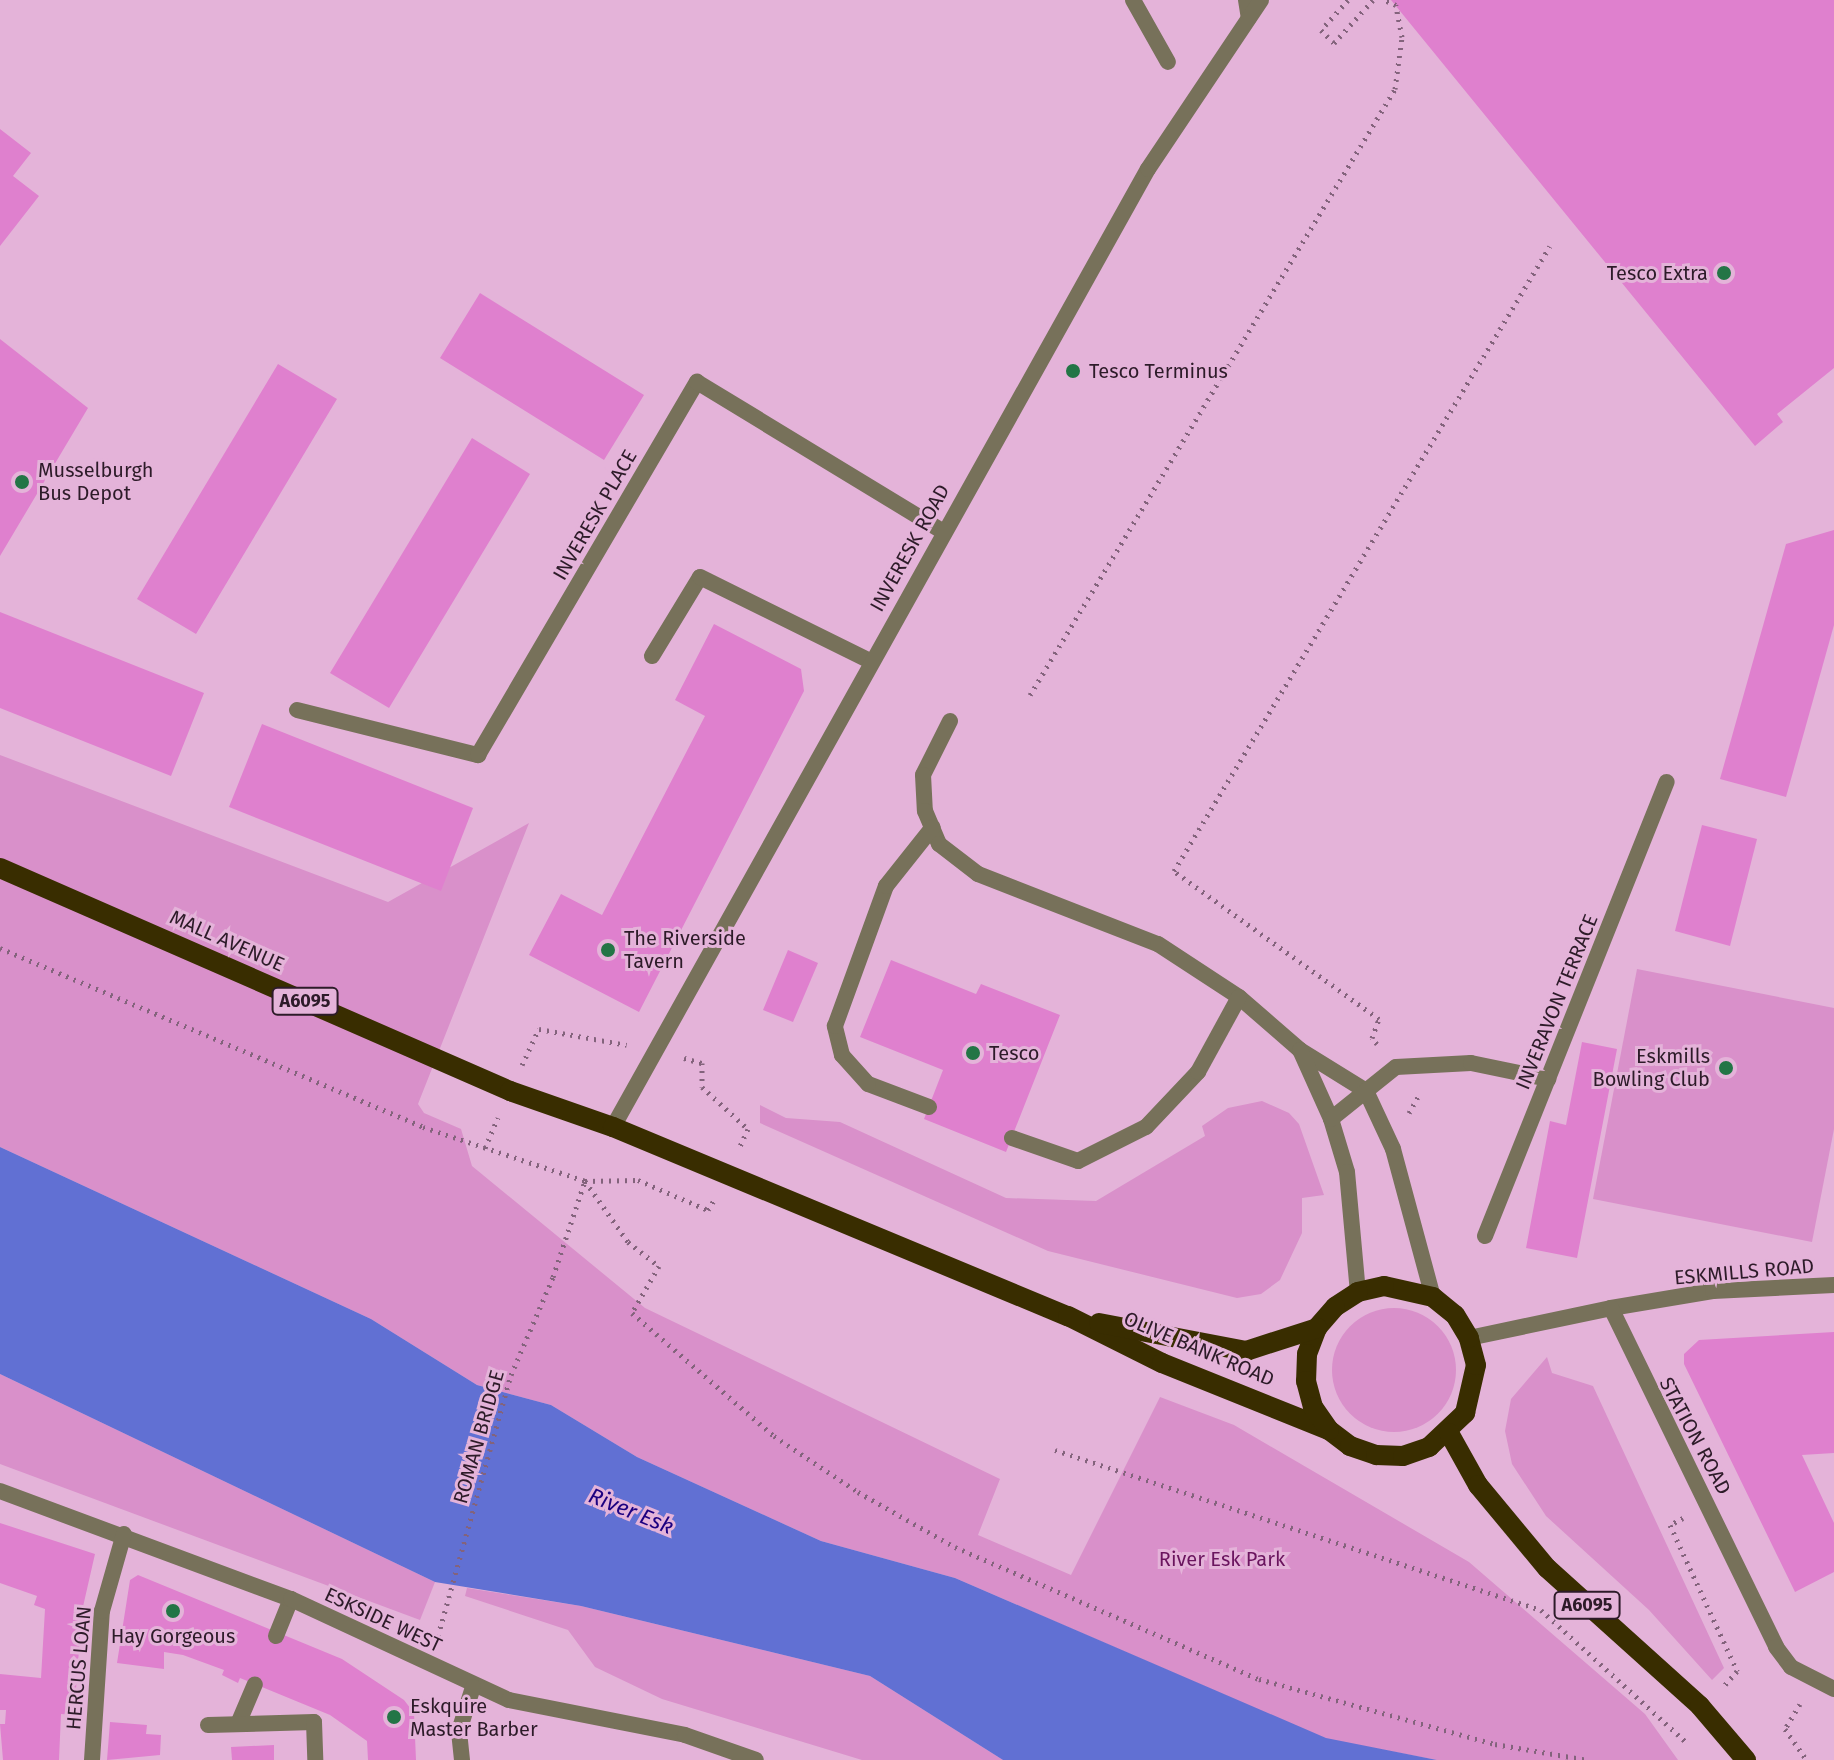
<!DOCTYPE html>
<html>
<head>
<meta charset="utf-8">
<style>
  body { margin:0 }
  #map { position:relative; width:1834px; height:1760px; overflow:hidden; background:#e4b3d9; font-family:"Fira Sans",sans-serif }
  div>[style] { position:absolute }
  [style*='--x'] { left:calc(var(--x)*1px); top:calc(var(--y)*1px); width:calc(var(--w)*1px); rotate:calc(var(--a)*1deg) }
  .green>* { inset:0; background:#d990ca }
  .round { border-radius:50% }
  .water>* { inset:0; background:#6170d3 }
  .building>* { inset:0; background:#df80ce }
  .path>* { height:5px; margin-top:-2.5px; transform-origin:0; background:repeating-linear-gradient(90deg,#83637c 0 2px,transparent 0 8px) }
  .service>* { height:16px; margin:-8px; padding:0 8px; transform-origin:8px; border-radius:8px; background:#77715a }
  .minor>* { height:16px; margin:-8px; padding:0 8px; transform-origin:8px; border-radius:8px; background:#77715a }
  .primary>* { height:20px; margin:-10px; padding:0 10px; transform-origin:10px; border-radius:10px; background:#392d00 }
  .dots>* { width:22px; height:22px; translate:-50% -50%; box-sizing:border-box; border:4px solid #e4b3d9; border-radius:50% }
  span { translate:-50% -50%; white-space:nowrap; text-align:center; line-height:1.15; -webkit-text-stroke:6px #e4b3d9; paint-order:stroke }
  .shield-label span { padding:2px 6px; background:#e4b3d9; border:2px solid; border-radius:6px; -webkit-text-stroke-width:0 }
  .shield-label { font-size:18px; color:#2d1b29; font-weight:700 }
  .poi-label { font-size:20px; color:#2d1b29 }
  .right { translate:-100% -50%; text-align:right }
  .left { translate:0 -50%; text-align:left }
  .street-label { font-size:20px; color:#2d1b29 }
  .park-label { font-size:20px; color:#6a145e }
  .water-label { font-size:22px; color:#1c0080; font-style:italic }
</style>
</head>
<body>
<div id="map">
  <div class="green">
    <div style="clip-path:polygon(0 755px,388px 902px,529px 823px,418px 1104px,424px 1113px,461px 1129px,472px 1166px,645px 1308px,1000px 1479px,978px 1535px,1071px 1575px,1160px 1397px,1234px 1425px,1469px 1562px,1645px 1714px,1678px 1760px,1437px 1760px,1326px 1739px,955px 1578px,821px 1541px,637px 1457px,551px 1405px,477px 1385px,371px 1319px,0 1147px)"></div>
    <div style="clip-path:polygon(1637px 969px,1834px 1008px,1834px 1129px,1812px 1242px,1593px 1199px)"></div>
    <div style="clip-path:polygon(1262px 1101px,1289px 1113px,1299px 1124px,1324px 1195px,1302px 1198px,1302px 1233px,1280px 1280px,1261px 1294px,1237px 1298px,1048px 1251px,760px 1123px,760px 1105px,786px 1118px,840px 1122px,1006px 1198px,1096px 1201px,1205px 1136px,1202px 1126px,1228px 1108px)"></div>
    <div class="round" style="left:1332px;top:1308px;width:124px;height:124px"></div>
    <div style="clip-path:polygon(1547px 1357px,1552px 1373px,1593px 1386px,1724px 1668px,1712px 1680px,1649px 1610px,1546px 1516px,1512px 1464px,1505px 1431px,1511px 1399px)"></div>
    <div style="clip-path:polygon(0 1374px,435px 1582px,420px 1620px,0 1464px)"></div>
    <div style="clip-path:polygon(467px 1588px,581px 1606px,870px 1676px,1003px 1760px,862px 1760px,662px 1699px,595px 1667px,568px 1630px,465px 1596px)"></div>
  </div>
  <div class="water">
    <div style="clip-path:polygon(0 1147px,371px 1319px,477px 1385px,551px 1405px,637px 1457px,821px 1541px,955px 1578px,1326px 1738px,1437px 1760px,1003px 1760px,870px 1676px,581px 1606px,435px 1582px,0 1374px)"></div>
  </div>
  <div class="building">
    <div style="clip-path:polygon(1391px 0,1834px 0,1834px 368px,1777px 414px,1783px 422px,1755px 446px)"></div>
    <div style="clip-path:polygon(0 129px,31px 153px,13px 176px,39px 196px,0 246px)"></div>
    <div style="clip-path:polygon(480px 293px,644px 395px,604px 460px,440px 358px)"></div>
    <div style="clip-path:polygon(0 339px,88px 408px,0 556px)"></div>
    <div style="clip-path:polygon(278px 364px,337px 399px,196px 634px,137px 599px)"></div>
    <div style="clip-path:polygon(472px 438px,530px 474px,389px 708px,330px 673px)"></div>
    <div style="clip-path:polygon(1834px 530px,1834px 625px,1786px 797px,1720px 779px,1786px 544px)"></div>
    <div style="clip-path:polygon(0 612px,204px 693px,171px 776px,0 708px)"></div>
    <div style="clip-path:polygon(714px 624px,801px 669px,804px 691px,639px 1012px,529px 955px,561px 894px,602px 915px,705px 716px,675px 700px)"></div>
    <div style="clip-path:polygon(262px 724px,473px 808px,441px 891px,229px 807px)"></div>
    <div style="clip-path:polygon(1702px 825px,1757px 839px,1730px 946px,1675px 931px)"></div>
    <div style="clip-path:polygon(788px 950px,818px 963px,793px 1022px,763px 1010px)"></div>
    <div style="clip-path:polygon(891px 960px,976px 994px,981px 984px,1060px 1015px,1006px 1152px,924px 1119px,943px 1070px,860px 1037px)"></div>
    <div style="clip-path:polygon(1582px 1042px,1617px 1049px,1577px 1258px,1526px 1248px,1550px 1121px,1566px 1125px)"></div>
    <div style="clip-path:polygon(1834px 1332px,1834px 1453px,1802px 1455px,1834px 1523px,1834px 1572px,1795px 1592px,1684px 1364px,1684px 1354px,1699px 1340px)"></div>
    <div style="clip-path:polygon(0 1523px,95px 1554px,82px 1611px,74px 1715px,61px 1714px,59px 1760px,3px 1760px,0 1724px,5px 1724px,6px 1710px,0 1710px,0 1674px,41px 1678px,45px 1609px,34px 1605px,37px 1596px,0 1583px)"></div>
    <div style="clip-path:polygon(138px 1575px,342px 1659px,404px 1700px,414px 1713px,416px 1760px,368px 1760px,367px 1741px,330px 1715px,240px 1678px,238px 1683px,222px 1675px,224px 1670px,183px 1655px,164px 1652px,164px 1669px,117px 1663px,130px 1580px)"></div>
    <div style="clip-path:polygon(110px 1722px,147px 1725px,146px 1734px,161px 1735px,160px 1755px,107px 1760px)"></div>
    <div style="clip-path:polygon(274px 1745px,274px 1760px,232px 1760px,231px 1747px)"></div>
  </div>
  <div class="path">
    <div style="--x:1348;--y:0;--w:40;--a:132"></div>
    <div style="--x:1321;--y:30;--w:18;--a:45"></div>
    <div style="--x:1334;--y:43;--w:58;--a:-47.8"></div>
    <div style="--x:1030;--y:695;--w:707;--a:-58.94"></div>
    <div style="--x:1395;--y:89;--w:52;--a:-82.3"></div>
    <div style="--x:1402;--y:37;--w:33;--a:-101"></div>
    <div style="--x:1396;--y:5;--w:12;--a:-156"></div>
    <div style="--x:0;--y:948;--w:459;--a:22.9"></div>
    <div style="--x:423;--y:1127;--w:171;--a:18.4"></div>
    <div style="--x:585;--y:1181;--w:53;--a:-1.1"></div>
    <div style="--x:638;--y:1180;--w:76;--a:23.2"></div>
    <div style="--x:708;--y:1210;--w:12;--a:-59"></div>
    <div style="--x:1377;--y:1044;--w:8;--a:-130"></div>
    <div style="--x:1372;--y:1038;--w:20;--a:-70"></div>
    <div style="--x:1379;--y:1019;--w:253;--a:-144.2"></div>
    <div style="--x:1174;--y:871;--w:729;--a:-58.97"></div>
    <div style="--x:684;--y:1058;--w:19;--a:16"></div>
    <div style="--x:702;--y:1063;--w:24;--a:90"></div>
    <div style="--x:702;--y:1087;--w:62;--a:42.4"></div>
    <div style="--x:748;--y:1129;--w:21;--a:115"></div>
    <div style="--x:522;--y:1065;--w:40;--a:-65"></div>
    <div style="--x:539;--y:1029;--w:89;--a:10.3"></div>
    <div style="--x:1409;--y:1113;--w:21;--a:-61"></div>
    <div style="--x:485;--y:1148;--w:33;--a:-67"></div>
    <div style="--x:585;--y:1181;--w:75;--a:54.8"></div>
    <div style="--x:628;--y:1242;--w:39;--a:38"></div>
    <div style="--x:659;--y:1266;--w:54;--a:119.9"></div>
    <div style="--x:632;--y:1313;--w:188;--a:40.9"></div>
    <div style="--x:774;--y:1436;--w:101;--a:33.7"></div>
    <div style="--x:858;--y:1492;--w:112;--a:29.6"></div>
    <div style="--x:955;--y:1547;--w:331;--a:23.5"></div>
    <div style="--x:1259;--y:1679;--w:245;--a:15.4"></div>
    <div style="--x:1495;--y:1744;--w:94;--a:9.8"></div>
    <div style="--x:1055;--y:1450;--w:512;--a:18.22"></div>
    <div style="--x:1541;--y:1610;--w:197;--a:42.3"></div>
    <div style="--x:1683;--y:1518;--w:15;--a:152"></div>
    <div style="--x:1670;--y:1525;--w:161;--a:65.3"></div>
    <div style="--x:1737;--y:1671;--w:23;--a:131"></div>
    <div style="--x:438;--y:1636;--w:271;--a:-74.4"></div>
    <div style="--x:511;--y:1375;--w:107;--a:-66.8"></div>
    <div style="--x:553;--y:1277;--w:101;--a:-71.6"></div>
    <div style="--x:1800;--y:1704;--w:29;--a:121"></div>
    <div style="--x:1785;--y:1729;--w:38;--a:55"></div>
  </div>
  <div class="service">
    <div style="--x:1246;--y:0;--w:18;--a:81"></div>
    <div style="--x:652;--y:656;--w:92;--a:-58.7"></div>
    <div style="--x:700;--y:577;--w:190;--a:26.3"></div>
    <div style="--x:950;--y:721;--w:60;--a:116.6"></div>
    <div style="--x:923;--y:775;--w:36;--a:87"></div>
    <div style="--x:925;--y:811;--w:36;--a:67"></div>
    <div style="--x:939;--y:844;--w:49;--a:37.6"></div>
    <div style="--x:978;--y:874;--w:193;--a:21.3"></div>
    <div style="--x:1158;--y:944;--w:97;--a:33.2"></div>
    <div style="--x:1239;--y:997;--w:81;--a:41"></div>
    <div style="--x:1300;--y:1050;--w:78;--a:31.8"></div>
    <div style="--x:1366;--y:1091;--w:64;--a:65"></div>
    <div style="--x:1393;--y:1149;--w:153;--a:74.9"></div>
    <div style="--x:1300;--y:1050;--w:76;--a:65.8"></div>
    <div style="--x:1331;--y:1119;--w:55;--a:73.2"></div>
    <div style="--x:1347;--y:1172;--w:121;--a:84.8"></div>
    <div style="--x:929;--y:1107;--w:65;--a:-159.3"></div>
    <div style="--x:868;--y:1084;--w:39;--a:-132"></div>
    <div style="--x:842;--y:1055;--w:30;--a:-104"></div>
    <div style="--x:835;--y:1026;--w:149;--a:-70"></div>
    <div style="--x:886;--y:886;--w:75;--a:-51.5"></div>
    <div style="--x:1331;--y:1119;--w:83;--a:-38.7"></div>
    <div style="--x:1396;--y:1067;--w:75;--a:-3.1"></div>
    <div style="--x:1471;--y:1063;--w:79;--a:11.7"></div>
    <div style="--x:1012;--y:1138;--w:70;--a:19.2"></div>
    <div style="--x:1078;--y:1161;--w:76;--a:-26.6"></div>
    <div style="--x:1146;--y:1127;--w:76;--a:-46.6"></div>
    <div style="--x:1198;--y:1072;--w:85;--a:-61.3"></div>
    <div style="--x:1485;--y:1236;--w:489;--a:-68.2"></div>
    <div style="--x:276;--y:1636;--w:40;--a:-68"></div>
    <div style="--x:238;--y:1724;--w:43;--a:-67"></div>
    <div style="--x:208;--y:1725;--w:106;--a:-1.6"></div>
    <div style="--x:314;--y:1722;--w:38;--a:88"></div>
  </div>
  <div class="minor">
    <div style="--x:1133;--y:0;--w:71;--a:60.6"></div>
    <div style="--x:297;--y:710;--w:187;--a:14"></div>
    <div style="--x:478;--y:755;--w:433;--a:-59.6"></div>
    <div style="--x:697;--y:382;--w:287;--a:31.3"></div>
    <div style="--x:613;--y:1127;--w:1097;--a:-60.82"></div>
    <div style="--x:1148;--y:169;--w:203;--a:-56.2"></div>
    <div style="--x:1611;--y:1308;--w:103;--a:-9.5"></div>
    <div style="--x:1713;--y:1291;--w:121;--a:-2.8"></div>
    <div style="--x:1469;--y:1338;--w:145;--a:-11.9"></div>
    <div style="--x:1611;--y:1308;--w:377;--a:64"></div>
    <div style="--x:1776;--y:1647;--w:25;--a:53"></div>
    <div style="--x:1791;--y:1667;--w:48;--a:27.1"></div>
    <div style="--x:0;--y:1491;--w:310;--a:20.4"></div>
    <div style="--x:291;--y:1599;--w:240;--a:24.9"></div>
    <div style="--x:509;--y:1700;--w:179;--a:11.2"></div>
    <div style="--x:685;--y:1735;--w:75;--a:19.4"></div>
    <div style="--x:92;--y:1760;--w:149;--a:-86.2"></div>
    <div style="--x:102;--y:1611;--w:80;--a:-74.1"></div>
    <div style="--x:462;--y:1760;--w:29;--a:-96"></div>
    <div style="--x:459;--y:1731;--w:46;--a:-72.3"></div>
  </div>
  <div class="primary">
    <div style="--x:0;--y:868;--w:557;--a:23.62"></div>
    <div style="--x:510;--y:1091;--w:109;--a:19.3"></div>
    <div style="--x:613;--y:1127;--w:493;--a:22.6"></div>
    <div style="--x:1068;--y:1316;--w:105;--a:26.6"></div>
    <div style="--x:1162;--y:1363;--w:180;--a:21.9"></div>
    <div style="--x:1329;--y:1430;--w:26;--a:37"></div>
    <div style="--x:1350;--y:1446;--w:28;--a:19"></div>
    <div style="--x:1376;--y:1455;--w:27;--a:2"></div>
    <div style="--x:1403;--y:1456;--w:28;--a:-19"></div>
    <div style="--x:1429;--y:1447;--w:50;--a:-43.4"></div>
    <div style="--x:1465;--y:1413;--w:49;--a:-77.1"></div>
    <div style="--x:1476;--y:1365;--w:28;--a:-105"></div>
    <div style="--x:1469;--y:1338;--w:27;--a:-121"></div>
    <div style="--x:1455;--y:1315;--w:28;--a:-141"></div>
    <div style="--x:1433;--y:1297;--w:50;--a:-167.3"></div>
    <div style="--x:1384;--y:1286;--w:27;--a:167"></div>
    <div style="--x:1358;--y:1292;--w:27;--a:147"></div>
    <div style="--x:1335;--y:1307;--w:28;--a:131"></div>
    <div style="--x:1317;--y:1328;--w:28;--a:111"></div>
    <div style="--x:1307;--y:1354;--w:27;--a:92"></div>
    <div style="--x:1306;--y:1381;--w:27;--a:75"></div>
    <div style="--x:1313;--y:1407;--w:28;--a:55"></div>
    <div style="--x:1099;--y:1323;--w:150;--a:10.8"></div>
    <div style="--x:1246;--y:1351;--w:75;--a:-17.9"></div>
    <div style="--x:1449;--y:1433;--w:60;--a:60.9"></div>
    <div style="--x:1478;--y:1485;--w:108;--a:50.3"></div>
    <div style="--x:1547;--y:1568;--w:206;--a:42"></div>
    <div style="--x:1700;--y:1706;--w:71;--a:49.6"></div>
  </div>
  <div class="dots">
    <div style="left:1724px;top:273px;background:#237546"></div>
    <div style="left:1073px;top:371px;background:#237546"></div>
    <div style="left:22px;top:482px;background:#237546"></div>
    <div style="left:608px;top:950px;background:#237546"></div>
    <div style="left:973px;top:1053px;background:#237546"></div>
    <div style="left:1726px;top:1068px;background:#237546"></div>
    <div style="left:173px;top:1611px;background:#237546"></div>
    <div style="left:394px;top:1717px;background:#237546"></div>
  </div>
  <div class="shield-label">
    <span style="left:305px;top:1001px">A6095</span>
    <span style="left:1587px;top:1605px">A6095</span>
  </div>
  <div class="poi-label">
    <span class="right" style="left:1708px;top:273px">Tesco Extra</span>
    <span class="left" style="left:1089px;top:371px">Tesco Terminus</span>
    <span class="left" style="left:38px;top:482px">Musselburgh<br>Bus Depot</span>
    <span class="left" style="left:624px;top:950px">The Riverside<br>Tavern</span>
    <span class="left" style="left:989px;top:1053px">Tesco</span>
    <span class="right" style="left:1710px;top:1068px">Eskmills<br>Bowling Club</span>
    <span style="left:173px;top:1636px">Hay Gorgeous</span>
    <span class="left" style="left:410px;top:1718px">Eskquire<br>Master Barber</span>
  </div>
  <div class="street-label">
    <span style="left:595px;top:515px;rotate:-60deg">INVERESK PLACE</span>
    <span style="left:910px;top:548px;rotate:-61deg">INVERESK ROAD</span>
    <span style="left:227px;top:941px;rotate:24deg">MALL AVENUE</span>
    <span style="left:1557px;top:1002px;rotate:-68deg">INVERAVON TERRACE</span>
    <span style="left:1744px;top:1272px;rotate:-5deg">ESKMILLS ROAD</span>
    <span style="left:1199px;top:1349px;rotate:23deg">OLIVE BANK ROAD</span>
    <span style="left:1695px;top:1436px;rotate:62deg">STATION ROAD</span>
    <span style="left:479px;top:1437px;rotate:-74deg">ROMAN BRIDGE</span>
    <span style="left:383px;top:1620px;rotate:25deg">ESKSIDE WEST</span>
    <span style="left:79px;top:1668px;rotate:-85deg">HERCUS LOAN</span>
  </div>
  <div class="park-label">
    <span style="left:1222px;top:1559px">River Esk Park</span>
  </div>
  <div class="water-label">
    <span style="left:631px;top:1511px;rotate:22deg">River Esk</span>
  </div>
</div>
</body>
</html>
